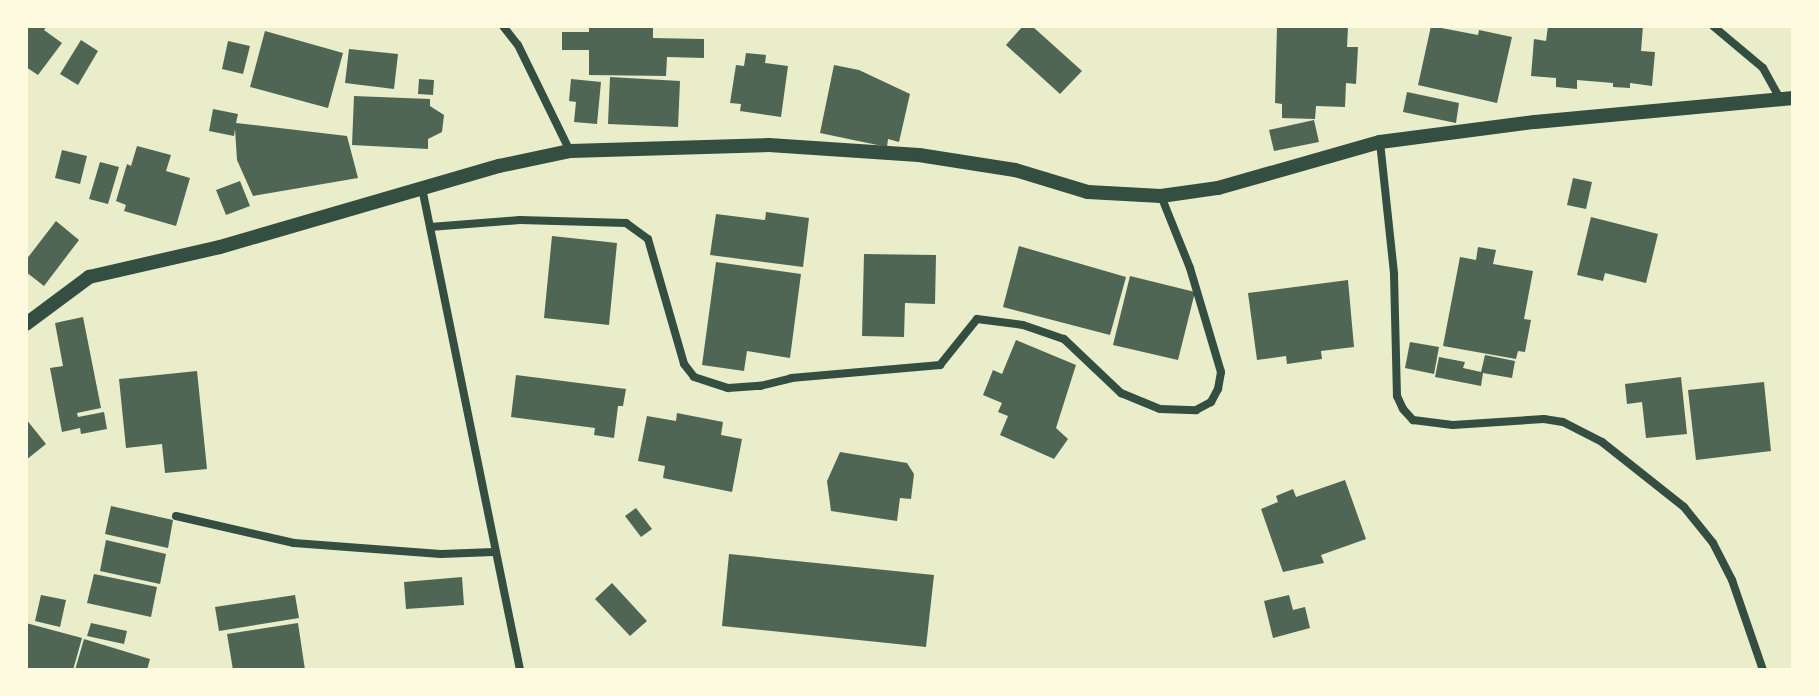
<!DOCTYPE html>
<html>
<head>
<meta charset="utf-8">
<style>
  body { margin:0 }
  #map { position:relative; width:1819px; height:696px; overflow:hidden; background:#e9edc9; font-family:"DejaVu Sans",sans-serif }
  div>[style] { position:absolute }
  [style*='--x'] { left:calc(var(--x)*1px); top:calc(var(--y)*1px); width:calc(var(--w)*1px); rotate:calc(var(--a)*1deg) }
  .building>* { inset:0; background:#4f6655 }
  .minor>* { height:8px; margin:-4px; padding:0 4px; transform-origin:4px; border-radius:4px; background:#344e41 }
  .tertiary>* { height:14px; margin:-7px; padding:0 7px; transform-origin:7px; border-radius:7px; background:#344e41 }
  span { translate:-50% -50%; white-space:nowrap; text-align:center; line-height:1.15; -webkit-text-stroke:6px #fefae0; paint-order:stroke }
  .frame { position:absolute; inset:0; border:28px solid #fefae0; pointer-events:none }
</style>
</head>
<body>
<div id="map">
  <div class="building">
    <div style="clip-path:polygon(26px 26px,47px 26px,44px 30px,62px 43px,38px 75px,26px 67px)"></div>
    <div style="clip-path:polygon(589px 26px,653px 26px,653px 38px,704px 39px,704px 58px,667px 57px,666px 76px,589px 75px,589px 50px,562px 50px,562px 32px,589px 32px)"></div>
    <div style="clip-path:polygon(1023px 26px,1032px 26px,1082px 71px,1060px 94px,1006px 45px)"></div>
    <div style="clip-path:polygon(1277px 26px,1348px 27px,1347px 47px,1358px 47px,1356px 84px,1346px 83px,1345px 107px,1316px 106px,1315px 119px,1282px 118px,1282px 104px,1275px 103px)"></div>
    <div style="clip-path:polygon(1431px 26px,1478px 35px,1479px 30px,1512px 37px,1497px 103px,1418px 85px)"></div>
    <div style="clip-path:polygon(1548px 26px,1643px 26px,1641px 51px,1655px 52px,1652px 86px,1630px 83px,1630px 88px,1613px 87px,1613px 83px,1577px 80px,1577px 89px,1556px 87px,1556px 78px,1531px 76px,1534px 39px,1546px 41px)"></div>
    <div style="clip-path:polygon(265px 31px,343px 53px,328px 108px,250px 87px)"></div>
    <div style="clip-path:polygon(81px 40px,98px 51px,78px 85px,60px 74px)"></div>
    <div style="clip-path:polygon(228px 41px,250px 46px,243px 74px,222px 69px)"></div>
    <div style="clip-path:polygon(349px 49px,398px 54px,394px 89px,345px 83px)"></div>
    <div style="clip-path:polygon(746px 53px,766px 55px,765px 63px,788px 66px,781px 117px,740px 111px,741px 104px,730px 103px,736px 65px,744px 66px)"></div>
    <div style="clip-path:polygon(834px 65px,859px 70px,910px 94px,899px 142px,888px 139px,887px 147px,820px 133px)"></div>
    <div style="clip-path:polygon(610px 77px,680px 81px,678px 127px,608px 124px)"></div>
    <div style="clip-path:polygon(419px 79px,434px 80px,433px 95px,418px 94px)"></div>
    <div style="clip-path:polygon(571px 79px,601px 82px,597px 124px,574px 122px,576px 102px,569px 101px)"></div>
    <div style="clip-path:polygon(1407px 92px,1459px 103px,1456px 123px,1403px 112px)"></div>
    <div style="clip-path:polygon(354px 96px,430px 99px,430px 106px,444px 115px,442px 132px,428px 139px,428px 149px,352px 145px)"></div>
    <div style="clip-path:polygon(213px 109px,238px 114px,236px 123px,347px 136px,358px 178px,253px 196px,237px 160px,235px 129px,234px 136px,209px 131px)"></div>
    <div style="clip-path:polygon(1314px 120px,1319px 142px,1274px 151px,1269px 130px)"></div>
    <div style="clip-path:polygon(137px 146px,171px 155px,166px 171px,190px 178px,176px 226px,124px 211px,126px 205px,116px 201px,127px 164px,131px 166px)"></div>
    <div style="clip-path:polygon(62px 150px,87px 156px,80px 184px,55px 178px)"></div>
    <div style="clip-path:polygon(100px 162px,119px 167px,108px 204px,89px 199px)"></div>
    <div style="clip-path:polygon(1573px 178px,1592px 182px,1586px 209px,1567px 205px)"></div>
    <div style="clip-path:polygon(240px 181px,250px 206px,226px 215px,216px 190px)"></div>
    <div style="clip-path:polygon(766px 212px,809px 218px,803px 267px,710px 255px,716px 214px,765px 220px)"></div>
    <div style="clip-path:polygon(1591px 217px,1658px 234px,1646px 283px,1605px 273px,1603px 281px,1577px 275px)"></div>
    <div style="clip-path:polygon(56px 221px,79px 240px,44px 286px,26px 272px,26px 260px)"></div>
    <div style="clip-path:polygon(552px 236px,617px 243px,609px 325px,544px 318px)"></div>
    <div style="clip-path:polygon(1019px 246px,1126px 277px,1110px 335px,1003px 307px)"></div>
    <div style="clip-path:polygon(1478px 247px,1496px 250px,1493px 264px,1533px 271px,1524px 319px,1531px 320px,1525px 352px,1518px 351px,1516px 359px,1443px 346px,1460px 257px,1476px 260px)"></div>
    <div style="clip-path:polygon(864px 254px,936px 255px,935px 304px,905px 303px,904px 337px,862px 336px)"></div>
    <div style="clip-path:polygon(716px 262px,801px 274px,790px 358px,747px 351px,744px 371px,702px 365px)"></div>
    <div style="clip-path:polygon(1130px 276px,1195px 292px,1178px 360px,1113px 345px)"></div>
    <div style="clip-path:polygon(1348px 280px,1354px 347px,1321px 351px,1322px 359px,1287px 364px,1286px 356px,1257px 360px,1248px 293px)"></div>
    <div style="clip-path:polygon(83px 317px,101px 408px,77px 413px,78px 417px,104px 412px,107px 429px,81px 434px,80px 428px,62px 432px,50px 368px,63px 366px,55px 323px)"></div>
    <div style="clip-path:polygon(1016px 340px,1076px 365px,1056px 428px,1068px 439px,1054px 459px,1000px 435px,1008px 416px,998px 412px,1002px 403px,983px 395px,993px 370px,1002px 374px)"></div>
    <div style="clip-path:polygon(1410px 342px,1439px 347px,1434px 374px,1405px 368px)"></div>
    <div style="clip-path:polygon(1485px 355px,1515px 361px,1512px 378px,1483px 373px,1481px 386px,1435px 377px,1439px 357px,1465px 362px,1463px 368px,1481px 372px)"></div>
    <div style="clip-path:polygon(197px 371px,207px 469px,165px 473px,162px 444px,126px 448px,119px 379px)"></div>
    <div style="clip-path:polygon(516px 375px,626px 389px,623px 406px,618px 406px,614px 438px,594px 435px,595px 428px,511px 417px)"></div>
    <div style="clip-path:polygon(1681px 377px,1687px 434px,1646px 438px,1642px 402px,1627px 404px,1625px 384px)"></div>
    <div style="clip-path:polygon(1764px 382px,1771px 451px,1696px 460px,1688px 390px)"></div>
    <div style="clip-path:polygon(677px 413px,723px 422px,721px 435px,742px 439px,732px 492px,663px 478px,665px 466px,638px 461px,647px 416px,676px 421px)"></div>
    <div style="clip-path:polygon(26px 419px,46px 444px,26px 460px)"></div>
    <div style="clip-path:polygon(840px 452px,907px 463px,914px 474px,911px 499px,900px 498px,897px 521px,831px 511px,827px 481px)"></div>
    <div style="clip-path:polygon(1345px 480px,1366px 539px,1321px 555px,1324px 563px,1283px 572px,1261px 509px,1278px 502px,1276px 496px,1293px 489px,1296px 497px)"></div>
    <div style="clip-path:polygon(111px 506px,173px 520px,168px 548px,105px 534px)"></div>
    <div style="clip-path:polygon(636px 508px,652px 529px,641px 537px,625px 516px)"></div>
    <div style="clip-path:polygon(106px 540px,166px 554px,160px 584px,100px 571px)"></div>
    <div style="clip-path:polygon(729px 554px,934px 575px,926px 647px,722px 626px)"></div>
    <div style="clip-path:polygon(94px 574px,157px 587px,151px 617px,87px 603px)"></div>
    <div style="clip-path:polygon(462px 577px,464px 605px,406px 609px,404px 582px)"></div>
    <div style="clip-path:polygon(612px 583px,647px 621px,630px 636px,595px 599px)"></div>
    <div style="clip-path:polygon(41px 595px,66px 600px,60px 627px,35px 621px)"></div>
    <div style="clip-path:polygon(295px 595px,299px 618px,219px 631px,215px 607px)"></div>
    <div style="clip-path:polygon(1289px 595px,1293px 610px,1305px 607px,1310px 628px,1273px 638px,1264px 601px)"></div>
    <div style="clip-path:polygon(26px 623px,82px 638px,73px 670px,26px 670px)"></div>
    <div style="clip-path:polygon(91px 623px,127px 631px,124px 644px,87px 636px)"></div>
    <div style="clip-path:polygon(298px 623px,305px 670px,233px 670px,227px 634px)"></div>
    <div style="clip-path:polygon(84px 639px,150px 659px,147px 670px,75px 670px)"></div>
  </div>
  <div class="minor">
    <div style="--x:503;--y:26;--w:24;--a:52"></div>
    <div style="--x:518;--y:45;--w:118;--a:63.9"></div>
    <div style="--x:1713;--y:26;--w:65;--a:40"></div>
    <div style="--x:1763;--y:68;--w:35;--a:61"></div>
    <div style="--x:1380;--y:142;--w:133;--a:83.9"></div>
    <div style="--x:1394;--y:274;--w:122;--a:88.6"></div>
    <div style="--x:1397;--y:396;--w:14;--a:65"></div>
    <div style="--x:1403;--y:409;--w:15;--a:48"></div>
    <div style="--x:1413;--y:420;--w:40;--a:7.1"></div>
    <div style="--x:1453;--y:425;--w:91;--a:-3.8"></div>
    <div style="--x:1544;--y:419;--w:19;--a:9"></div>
    <div style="--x:1563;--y:422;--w:44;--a:27.1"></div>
    <div style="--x:1602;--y:442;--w:105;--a:38.4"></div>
    <div style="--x:1684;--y:507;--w:46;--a:51.1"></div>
    <div style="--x:1713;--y:543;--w:42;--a:62.8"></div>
    <div style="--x:1732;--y:580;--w:95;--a:71"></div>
    <div style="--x:422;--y:188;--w:492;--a:78.5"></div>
    <div style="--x:430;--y:227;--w:90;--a:-4.4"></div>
    <div style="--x:520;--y:220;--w:106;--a:1.6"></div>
    <div style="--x:626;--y:223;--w:27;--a:36"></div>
    <div style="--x:648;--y:239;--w:130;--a:73.9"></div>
    <div style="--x:684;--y:364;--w:16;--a:52"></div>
    <div style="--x:694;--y:377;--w:36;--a:18"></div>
    <div style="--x:728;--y:388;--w:32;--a:-4"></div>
    <div style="--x:760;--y:386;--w:32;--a:-14"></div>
    <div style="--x:791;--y:378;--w:150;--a:-5"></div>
    <div style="--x:940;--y:365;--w:59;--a:-51.2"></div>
    <div style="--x:977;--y:319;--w:46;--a:7.4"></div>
    <div style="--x:1023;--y:325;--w:43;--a:18.9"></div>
    <div style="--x:1064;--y:339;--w:79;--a:43.5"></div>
    <div style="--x:1121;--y:393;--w:42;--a:22.3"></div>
    <div style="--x:1160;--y:409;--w:36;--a:2"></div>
    <div style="--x:1196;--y:410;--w:17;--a:-28"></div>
    <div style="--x:1211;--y:402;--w:15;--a:-62"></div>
    <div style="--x:1218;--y:389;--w:17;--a:-80"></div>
    <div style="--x:1221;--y:372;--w:109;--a:-106.6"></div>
    <div style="--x:1190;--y:268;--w:78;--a:-111.9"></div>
    <div style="--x:176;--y:516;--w:121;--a:12.9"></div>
    <div style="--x:294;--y:543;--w:147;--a:4.3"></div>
    <div style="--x:441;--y:554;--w:53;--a:-2.2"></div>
  </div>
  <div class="tertiary">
    <div style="--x:26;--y:324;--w:79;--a:-36.7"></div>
    <div style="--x:89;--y:277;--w:134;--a:-12.9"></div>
    <div style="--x:220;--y:247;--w:291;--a:-16.2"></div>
    <div style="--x:499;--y:166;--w:73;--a:-11.9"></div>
    <div style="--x:570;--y:151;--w:199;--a:-1.7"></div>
    <div style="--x:769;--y:145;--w:150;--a:3.8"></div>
    <div style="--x:919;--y:155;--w:97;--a:8.9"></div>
    <div style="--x:1015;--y:170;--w:76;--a:16.8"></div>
    <div style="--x:1088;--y:192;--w:73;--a:3.1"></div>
    <div style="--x:1161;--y:196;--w:58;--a:-8"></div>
    <div style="--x:1218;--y:188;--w:168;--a:-15.9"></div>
    <div style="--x:1380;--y:142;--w:156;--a:-7.4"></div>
    <div style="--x:1535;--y:122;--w:259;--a:-5.3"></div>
  </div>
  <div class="frame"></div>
</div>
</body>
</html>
